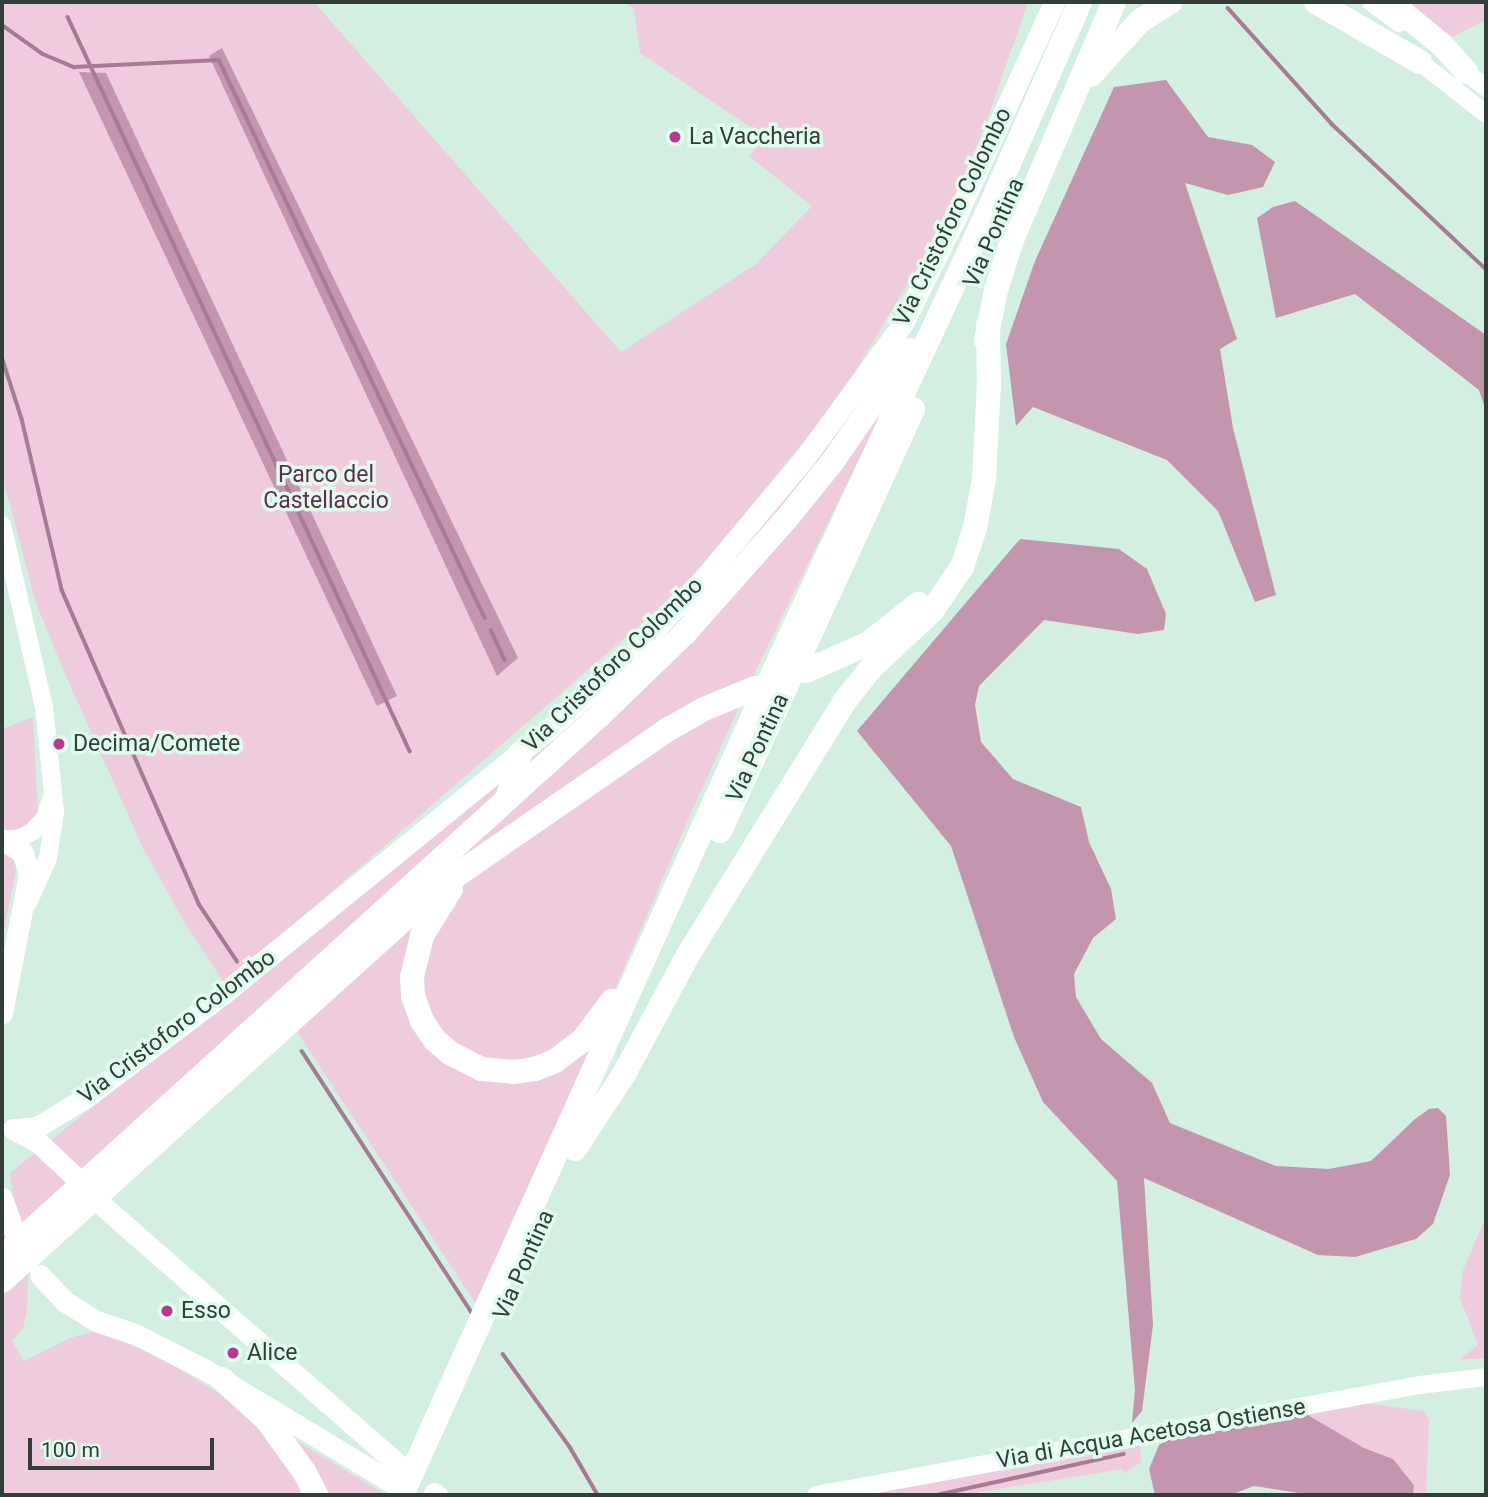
<!DOCTYPE html>
<html>
<head>
<meta charset="utf-8">
<style>
  body { margin:0 }
  #map { position:relative; width:1488px; height:1497px; overflow:hidden; background:#d2efe1; font-family:Roboto,sans-serif }
  div>[style] { position:absolute }
  [style*='--x'] { left:calc(var(--x)*1px); top:calc(var(--y)*1px); width:calc(var(--w)*1px); rotate:calc(var(--a)*1deg) }
  .green>* { inset:0; background:#eecbdd }
  .forest>* { inset:0; background:#c396ae }
  .stream>* { height:3.5px; margin:-1.75px; padding:0 1.75px; transform-origin:1.75px; border-radius:1.75px; background:#a77b93 }
  .tertiary>* { height:18px; margin:-9px; padding:0 9px; transform-origin:9px; border-radius:9px; background:#fff }
  .secondary>* { height:21px; margin:-10.5px; padding:0 10.5px; transform-origin:10.5px; border-radius:10.5px; background:#fff }
  .trunk>* { height:24px; margin:-12px; padding:0 12px; transform-origin:12px; border-radius:12px; background:#fff }
  .dots>* { width:19px; height:19px; translate:-50% -50%; box-sizing:border-box; border:4px solid #dffcee; border-radius:50% }
  span { translate:-50% -50%; white-space:nowrap; text-align:center; line-height:1.15; -webkit-text-stroke:7px #dffcee; paint-order:stroke }
  .poi-label { font-size:23px; color:#333e39 }
  .left { translate:0 -50%; text-align:left }
  .street-label { font-size:23px; color:#333e39 }
  .park-label { font-size:23px; color:#642b4d }
  .frame { position:absolute; inset:0; border:4px solid #333e39; pointer-events:none }
  .scale { position:absolute; left:28px; top:1438px; width:186px; height:32px; box-sizing:border-box; border:4px solid #333e39; border-top:0; padding-left:9px; font-size:21px; line-height:24px; white-space:nowrap; color:#333e39; -webkit-text-stroke:5px #dffcee; paint-order:stroke }
</style>
</head>
<body>
<div id="map">
  <div class="green">
    <div style="clip-path:polygon(2px 2px,314px 2px,621px 352px,756px 264px,812px 206px,749px 156px,765px 137px,640px 53px,634px 9px,624px 2px,1028px 2px,961px 194px,840px 397px,686px 585px,225px 984px,186px 925px,142px 846px,63px 669px,36px 603px,2px 475px)"></div>
    <div style="clip-path:polygon(1403px 2px,1486px 2px,1486px 20px,1450px 38px)"></div>
    <div style="clip-path:polygon(869px 383px,881px 414px,757px 668px,694px 806px,478px 1307px,284px 1012px,30px 1242px,14px 1202px,10px 1173px,558px 735px,691px 609px,839px 431px)"></div>
    <div style="clip-path:polygon(33px 717px,38px 814px,20px 832px,2px 830px,2px 729px)"></div>
    <div style="clip-path:polygon(2px 846px,11px 852px,16px 869px,2px 941px)"></div>
    <div style="clip-path:polygon(1486px 1217px,1486px 1359px,1461px 1359px,1478px 1345px,1460px 1298px,1463px 1270px)"></div>
    <div style="clip-path:polygon(2px 1230px,28px 1274px,27px 1311px,23px 1328px,12px 1341px,24px 1361px,70px 1338px,95px 1331px,156px 1355px,386px 1495px,2px 1495px)"></div>
    <div style="clip-path:polygon(1365px 1403px,1423px 1411px,1429px 1419px,1426px 1495px,1413px 1495px,1414px 1484px,1393px 1459px,1364px 1448px,1306px 1414px)"></div>
    <div style="clip-path:polygon(1140px 1444px,1141px 1462px,1125px 1473px,1122px 1469px,980px 1492px,974px 1495px,863px 1495px)"></div>
  </div>
  <div class="forest">
    <div style="clip-path:polygon(222px 48px,518px 658px,497px 676px,209px 56px)"></div>
    <div style="clip-path:polygon(79px 72px,106px 73px,397px 696px,377px 706px)"></div>
    <div style="clip-path:polygon(1166px 80px,1208px 137px,1252px 145px,1275px 162px,1263px 187px,1228px 195px,1185px 183px,1237px 339px,1220px 349px,1233px 428px,1276px 595px,1255px 602px,1218px 511px,1167px 460px,1033px 407px,1016px 426px,1006px 344px,1035px 261px,1114px 87px)"></div>
    <div style="clip-path:polygon(1295px 201px,1486px 335px,1486px 411px,1479px 390px,1355px 294px,1276px 318px,1257px 218px,1273px 207px)"></div>
    <div style="clip-path:polygon(1020px 539px,1119px 549px,1147px 569px,1166px 614px,1164px 630px,1138px 634px,1044px 620px,979px 686px,975px 705px,981px 742px,1013px 779px,1081px 807px,1089px 842px,1111px 889px,1116px 919px,1093px 938px,1074px 974px,1076px 997px,1101px 1039px,1152px 1083px,1170px 1123px,1276px 1166px,1329px 1169px,1371px 1161px,1415px 1119px,1429px 1109px,1438px 1108px,1446px 1116px,1450px 1175px,1433px 1224px,1416px 1239px,1355px 1257px,1318px 1255px,1144px 1178px,1153px 1325px,1142px 1411px,1132px 1423px,1135px 1390px,1117px 1181px,1043px 1102px,1014px 1037px,951px 846px,857px 731px)"></div>
    <div style="clip-path:polygon(1306px 1414px,1364px 1448px,1393px 1459px,1414px 1485px,1413px 1495px,1311px 1495px,1254px 1486px,1230px 1495px,1155px 1495px,1149px 1469px,1159px 1445px,1171px 1437px)"></div>
  </div>
  <div class="stream">
    <div style="--x:1228;--y:8;--w:156;--a:48.1"></div>
    <div style="--x:1332;--y:124;--w:212;--a:43.3"></div>
    <div style="--x:68;--y:17;--w:810;--a:65.02"></div>
    <div style="--x:2;--y:25;--w:50;--a:35.3"></div>
    <div style="--x:43;--y:54;--w:34;--a:23"></div>
    <div style="--x:74;--y:67;--w:145;--a:-2.8"></div>
    <div style="--x:219;--y:60;--w:618;--a:64.51"></div>
    <div style="--x:2;--y:357;--w:65;--a:72.1"></div>
    <div style="--x:22;--y:419;--w:176;--a:76.8"></div>
    <div style="--x:62;--y:590;--w:343;--a:66.4"></div>
    <div style="--x:199;--y:904;--w:69;--a:56.3"></div>
    <div style="--x:491;--y:630;--w:33;--a:65"></div>
    <div style="--x:302;--y:1051;--w:314;--a:57"></div>
    <div style="--x:503;--y:1354;--w:115;--a:54.2"></div>
    <div style="--x:570;--y:1447;--w:56;--a:59.7"></div>
    <div style="--x:937;--y:1495;--w:191;--a:-12.4"></div>
  </div>
  <div class="tertiary">
    <div style="--x:1371;--y:2;--w:35;--a:37"></div>
    <div style="--x:1411;--y:55;--w:95;--a:38.2"></div>
    <div style="--x:1458;--y:66;--w:36;--a:38"></div>
    <div style="--x:2;--y:525;--w:187;--a:77"></div>
    <div style="--x:44;--y:707;--w:106;--a:84"></div>
    <div style="--x:55;--y:812;--w:47;--a:98.7"></div>
    <div style="--x:48;--y:858;--w:49;--a:114"></div>
    <div style="--x:6;--y:840;--w:15;--a:-8"></div>
    <div style="--x:21;--y:838;--w:14;--a:-30"></div>
    <div style="--x:33;--y:831;--w:18;--a:-47"></div>
    <div style="--x:45;--y:818;--w:22;--a:-72"></div>
    <div style="--x:816;--y:1495;--w:614;--a:-10.32"></div>
    <div style="--x:1420;--y:1385;--w:66;--a:-6.9"></div>
  </div>
  <div class="secondary">
    <div style="--x:2;--y:839;--w:25;--a:34"></div>
    <div style="--x:23;--y:853;--w:22;--a:74"></div>
    <div style="--x:29;--y:874;--w:142;--a:101"></div>
    <div style="--x:13;--y:1129;--w:30;--a:28"></div>
    <div style="--x:39;--y:1143;--w:48;--a:43.3"></div>
    <div style="--x:14;--y:1129;--w:23;--a:-5"></div>
    <div style="--x:37;--y:1127;--w:56;--a:-31.1"></div>
    <div style="--x:85;--y:1098;--w:173;--a:-37"></div>
    <div style="--x:223;--y:994;--w:417;--a:-39.1"></div>
    <div style="--x:547;--y:731;--w:102;--a:-41.8"></div>
    <div style="--x:623;--y:663;--w:117;--a:-46.4"></div>
    <div style="--x:704;--y:578;--w:155;--a:-50"></div>
    <div style="--x:804;--y:459;--w:168;--a:-53.9"></div>
    <div style="--x:903;--y:323;--w:121;--a:-63.4"></div>
    <div style="--x:957;--y:215;--w:234;--a:-65.5"></div>
    <div style="--x:2;--y:1198;--w:35;--a:70"></div>
    <div style="--x:104;--y:1207;--w:398;--a:41.2"></div>
    <div style="--x:40;--y:1275;--w:35;--a:47"></div>
    <div style="--x:64;--y:1301;--w:38;--a:32"></div>
    <div style="--x:96;--y:1321;--w:41;--a:18.4"></div>
    <div style="--x:135;--y:1334;--w:77;--a:26.9"></div>
    <div style="--x:204;--y:1369;--w:224;--a:31.1"></div>
    <div style="--x:434;--y:1493;--w:4;--a:34"></div>
  </div>
  <div class="trunk">
    <div style="--x:1316;--y:2;--w:120;--a:30"></div>
    <div style="--x:1390;--y:2;--w:67;--a:39.6"></div>
    <div style="--x:1442;--y:45;--w:36;--a:48"></div>
    <div style="--x:1091;--y:75;--w:73;--a:-47.8"></div>
    <div style="--x:1140;--y:21;--w:36;--a:-32"></div>
    <div style="--x:986;--y:340;--w:51;--a:-78.7"></div>
    <div style="--x:996;--y:290;--w:52;--a:-72.3"></div>
    <div style="--x:1012;--y:240;--w:259;--a:-66.8"></div>
    <div style="--x:806;--y:671;--w:69;--a:-24"></div>
    <div style="--x:869;--y:643;--w:63;--a:-38.5"></div>
    <div style="--x:507;--y:799;--w:47;--a:-73.9"></div>
    <div style="--x:720;--y:831;--w:464;--a:-65.4"></div>
    <div style="--x:451;--y:889;--w:55;--a:121.7"></div>
    <div style="--x:422;--y:936;--w:42;--a:103.7"></div>
    <div style="--x:412;--y:977;--w:19;--a:87"></div>
    <div style="--x:413;--y:996;--w:27;--a:70"></div>
    <div style="--x:422;--y:1021;--w:23;--a:56"></div>
    <div style="--x:435;--y:1040;--w:20;--a:41"></div>
    <div style="--x:450;--y:1053;--w:35;--a:27"></div>
    <div style="--x:481;--y:1069;--w:33;--a:5"></div>
    <div style="--x:514;--y:1072;--w:21;--a:-8"></div>
    <div style="--x:535;--y:1069;--w:22;--a:-22"></div>
    <div style="--x:555;--y:1061;--w:35;--a:-37"></div>
    <div style="--x:583;--y:1040;--w:49;--a:-53.4"></div>
    <div style="--x:575;--y:1149;--w:90;--a:-56.8"></div>
    <div style="--x:624;--y:1074;--w:135;--a:-61.7"></div>
    <div style="--x:688;--y:955;--w:297;--a:-58.3"></div>
    <div style="--x:844;--y:702;--w:43;--a:-51.5"></div>
    <div style="--x:871;--y:668;--w:83;--a:-43.1"></div>
    <div style="--x:932;--y:611;--w:53;--a:-55.7"></div>
    <div style="--x:962;--y:567;--w:41;--a:-71.6"></div>
    <div style="--x:975;--y:528;--w:50;--a:-79.6"></div>
    <div style="--x:984;--y:479;--w:94;--a:-87"></div>
    <div style="--x:989;--y:385;--w:60;--a:-91"></div>
    <div style="--x:2;--y:1257;--w:804;--a:-42.18"></div>
    <div style="--x:598;--y:717;--w:121;--a:-44"></div>
    <div style="--x:685;--y:633;--w:155;--a:-48.4"></div>
    <div style="--x:788;--y:517;--w:72;--a:-51.2"></div>
    <div style="--x:833;--y:461;--w:135;--a:-55.3"></div>
    <div style="--x:2;--y:1281;--w:591;--a:-41.98"></div>
    <div style="--x:441;--y:886;--w:277;--a:-34.6"></div>
    <div style="--x:669;--y:729;--w:40;--a:-29.7"></div>
    <div style="--x:704;--y:709;--w:55;--a:-22.4"></div>
    <div style="--x:222;--y:1379;--w:61;--a:42.3"></div>
    <div style="--x:267;--y:1420;--w:65;--a:54.4"></div>
    <div style="--x:305;--y:1473;--w:25;--a:63"></div>
    <div style="--x:402;--y:1495;--w:871;--a:-65.73"></div>
    <div style="--x:760;--y:701;--w:540;--a:-65.05"></div>
    <div style="--x:988;--y:211;--w:228;--a:-66.2"></div>
  </div>
  <div class="dots">
    <div style="left:675px;top:137px;background:#b63a8a"></div>
    <div style="left:59px;top:744px;background:#b63a8a"></div>
    <div style="left:167px;top:1311px;background:#b63a8a"></div>
    <div style="left:233px;top:1353px;background:#b63a8a"></div>
  </div>
  <div class="poi-label">
    <span class="left" style="left:689px;top:137px">La Vaccheria</span>
    <span class="left" style="left:73px;top:744px">Decima/Comete</span>
    <span class="left" style="left:181px;top:1311px">Esso</span>
    <span class="left" style="left:247px;top:1353px">Alice</span>
  </div>
  <div class="street-label">
    <span style="left:953px;top:217px;rotate:-64deg">Via Cristoforo Colombo</span>
    <span style="left:994px;top:233px;rotate:-66deg">Via Pontina</span>
    <span style="left:613px;top:665px;rotate:-44deg">Via Cristoforo Colombo</span>
    <span style="left:758px;top:748px;rotate:-65deg">Via Pontina</span>
    <span style="left:177px;top:1027px;rotate:-37deg">Via Cristoforo Colombo</span>
    <span style="left:524px;top:1265px;rotate:-66deg">Via Pontina</span>
    <span style="left:1151px;top:1434px;rotate:-10deg">Via di Acqua Acetosa Ostiense</span>
  </div>
  <div class="park-label">
    <span style="left:326px;top:488px">Parco del<br>Castellaccio</span>
  </div>
  <div class="frame"></div>
  <div class="scale">100 m</div>
</div>
</body>
</html>
